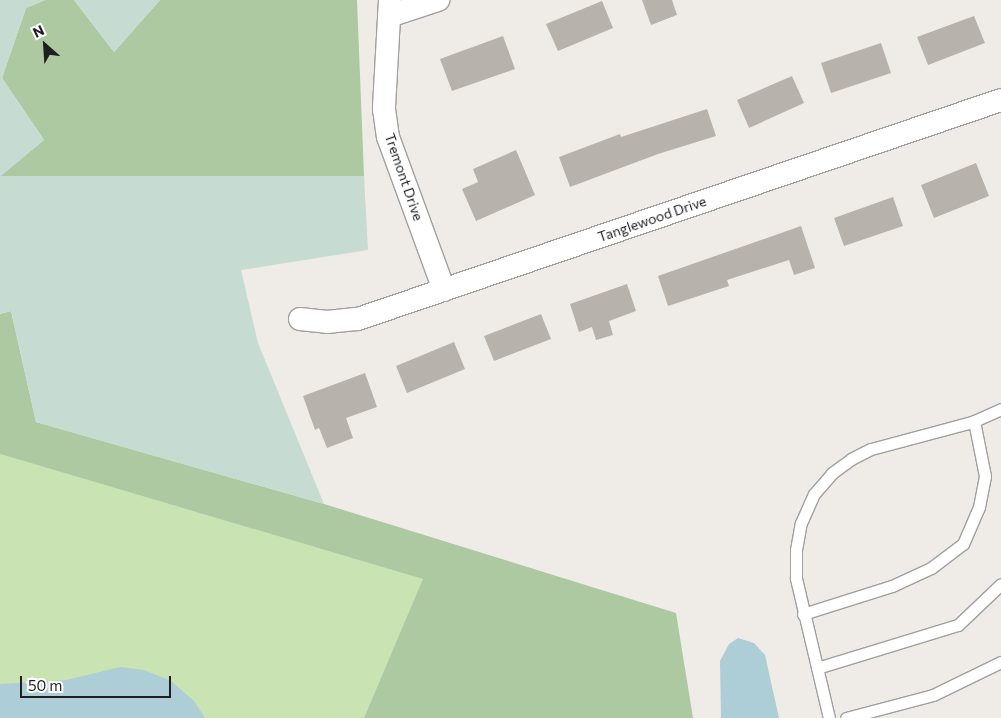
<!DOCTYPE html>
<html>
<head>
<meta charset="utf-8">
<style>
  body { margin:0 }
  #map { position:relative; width:1001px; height:718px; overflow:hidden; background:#efece7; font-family:Commissioner,sans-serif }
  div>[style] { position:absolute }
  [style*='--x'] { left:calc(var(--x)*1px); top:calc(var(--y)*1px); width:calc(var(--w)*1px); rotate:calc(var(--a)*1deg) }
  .grass>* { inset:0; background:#c9e3b3 }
  .forest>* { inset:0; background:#acc9a1 }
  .wetland>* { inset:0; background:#c6dbd2 }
  .water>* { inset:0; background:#adcdd7 }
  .building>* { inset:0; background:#b8b2ad }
  .roads { filter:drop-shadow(1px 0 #a0a0a0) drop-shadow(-1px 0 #a0a0a0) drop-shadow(0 1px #a0a0a0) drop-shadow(0 -1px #a0a0a0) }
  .lane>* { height:11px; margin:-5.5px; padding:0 5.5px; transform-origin:5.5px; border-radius:5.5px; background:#fff }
  .street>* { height:22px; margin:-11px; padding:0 11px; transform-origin:11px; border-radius:11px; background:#fff }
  span { translate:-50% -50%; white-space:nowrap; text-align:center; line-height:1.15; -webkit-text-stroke:4px #fff; paint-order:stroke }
  .street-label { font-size:14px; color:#1f1f1f }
  .north { position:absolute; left:20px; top:20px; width:50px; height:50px; -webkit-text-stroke:4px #fff; paint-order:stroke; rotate:334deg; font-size:14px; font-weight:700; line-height:20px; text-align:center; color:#1f1f1f }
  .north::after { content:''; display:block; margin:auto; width:18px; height:22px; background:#1f1f1f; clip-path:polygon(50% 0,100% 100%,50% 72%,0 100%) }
  .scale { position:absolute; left:20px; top:676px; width:151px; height:22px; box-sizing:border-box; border:2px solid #1f1f1f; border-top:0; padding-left:6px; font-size:15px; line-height:18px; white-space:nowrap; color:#1f1f1f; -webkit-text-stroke:4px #fff; paint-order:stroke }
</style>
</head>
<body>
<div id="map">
  <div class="grass">
    <div style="clip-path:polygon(0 454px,424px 579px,364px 718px,0 718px)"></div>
  </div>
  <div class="forest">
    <div style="clip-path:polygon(45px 0,74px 0,114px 52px,160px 0,357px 0,364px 176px,0 176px,44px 140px,2px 78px,26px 8px)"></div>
    <div style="clip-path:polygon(11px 311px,36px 422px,324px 504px,676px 613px,693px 718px,364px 718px,423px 579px,0 454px,0 314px)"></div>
  </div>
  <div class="wetland">
    <div style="clip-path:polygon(0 0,45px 0,26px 8px,2px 78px,44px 140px,1px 176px,364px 176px,368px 250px,241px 270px,258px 343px,324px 504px,36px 422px,11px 311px,0 314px)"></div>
    <div style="clip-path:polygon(74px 0,160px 0,114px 52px)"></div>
  </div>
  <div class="water">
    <div style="clip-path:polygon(738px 638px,754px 643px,765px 655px,779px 718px,721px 718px,720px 661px,729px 644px)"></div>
    <div style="clip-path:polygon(120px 667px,144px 670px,171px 681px,194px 701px,205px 718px,0 718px,0 684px,67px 680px)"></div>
  </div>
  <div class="building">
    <div style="clip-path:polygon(642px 0,672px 0,677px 15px,651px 25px)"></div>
    <div style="clip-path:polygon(602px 1px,613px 28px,558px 51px,546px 24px)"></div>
    <div style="clip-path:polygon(974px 16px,985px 43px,928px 65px,917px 37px)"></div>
    <div style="clip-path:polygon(503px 36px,515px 69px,452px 91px,440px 59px)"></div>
    <div style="clip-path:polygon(881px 43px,891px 73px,831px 93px,821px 63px)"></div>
    <div style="clip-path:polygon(792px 76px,804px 103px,749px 128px,737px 100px)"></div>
    <div style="clip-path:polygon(707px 109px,716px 136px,658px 154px,570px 187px,559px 157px,620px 134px,621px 137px)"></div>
    <div style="clip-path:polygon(516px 150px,535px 195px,476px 221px,462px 189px,478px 182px,473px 169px)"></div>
    <div style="clip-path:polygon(976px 163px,989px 196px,934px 218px,921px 185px)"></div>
    <div style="clip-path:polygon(893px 197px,903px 226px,844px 246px,834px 218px)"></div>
    <div style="clip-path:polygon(801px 226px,815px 268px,794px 275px,789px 260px,727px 280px,729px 286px,668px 306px,658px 276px)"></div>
    <div style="clip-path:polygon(627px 284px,636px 311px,609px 321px,613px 335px,596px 340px,592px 327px,579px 332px,570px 304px)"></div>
    <div style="clip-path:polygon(541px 314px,551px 339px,494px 361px,484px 336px)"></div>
    <div style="clip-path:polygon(454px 342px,465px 369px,407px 393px,396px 366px)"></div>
    <div style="clip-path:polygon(365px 373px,377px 407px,346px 418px,353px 438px,327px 448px,319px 428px,315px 430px,303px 396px)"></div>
  </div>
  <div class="roads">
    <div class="lane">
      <div style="--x:803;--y:614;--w:93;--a:-17.5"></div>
      <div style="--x:892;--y:586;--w:43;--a:-24.8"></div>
      <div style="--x:931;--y:568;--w:40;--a:-37"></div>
      <div style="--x:963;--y:544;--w:40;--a:-66.6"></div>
      <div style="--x:979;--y:507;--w:32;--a:-79"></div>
      <div style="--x:985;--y:476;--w:56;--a:-101.3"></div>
      <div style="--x:817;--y:668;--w:147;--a:-17"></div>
      <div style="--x:958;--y:625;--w:59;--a:-43.6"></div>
      <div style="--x:829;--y:718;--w:144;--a:-103.3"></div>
      <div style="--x:796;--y:578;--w:28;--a:-90"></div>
      <div style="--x:796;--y:550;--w:27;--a:-80"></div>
      <div style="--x:801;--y:523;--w:32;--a:-66"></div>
      <div style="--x:814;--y:494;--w:28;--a:-49"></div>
      <div style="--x:832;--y:473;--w:24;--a:-36"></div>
      <div style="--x:851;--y:459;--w:22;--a:-27"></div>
      <div style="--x:871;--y:449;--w:105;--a:-15"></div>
      <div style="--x:972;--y:422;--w:32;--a:-24"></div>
      <div style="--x:846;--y:718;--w:90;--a:-14.8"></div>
      <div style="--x:933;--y:695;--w:76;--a:-25.9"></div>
    </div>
    <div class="street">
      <div style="--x:390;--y:0;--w:109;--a:93.2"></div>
      <div style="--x:384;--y:109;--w:28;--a:82"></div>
      <div style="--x:388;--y:137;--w:163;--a:69.9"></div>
      <div style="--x:389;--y:16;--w:52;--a:-18.1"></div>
      <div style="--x:300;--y:319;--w:27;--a:6"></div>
      <div style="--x:327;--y:322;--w:31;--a:-6"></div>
      <div style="--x:358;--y:319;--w:679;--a:-18.81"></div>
    </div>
  </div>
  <div class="street-label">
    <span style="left:404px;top:177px;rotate:71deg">Tremont Drive</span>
    <span style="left:652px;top:219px;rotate:-19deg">Tanglewood Drive</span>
  </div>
  <div class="north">N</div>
  <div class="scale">50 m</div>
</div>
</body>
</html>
